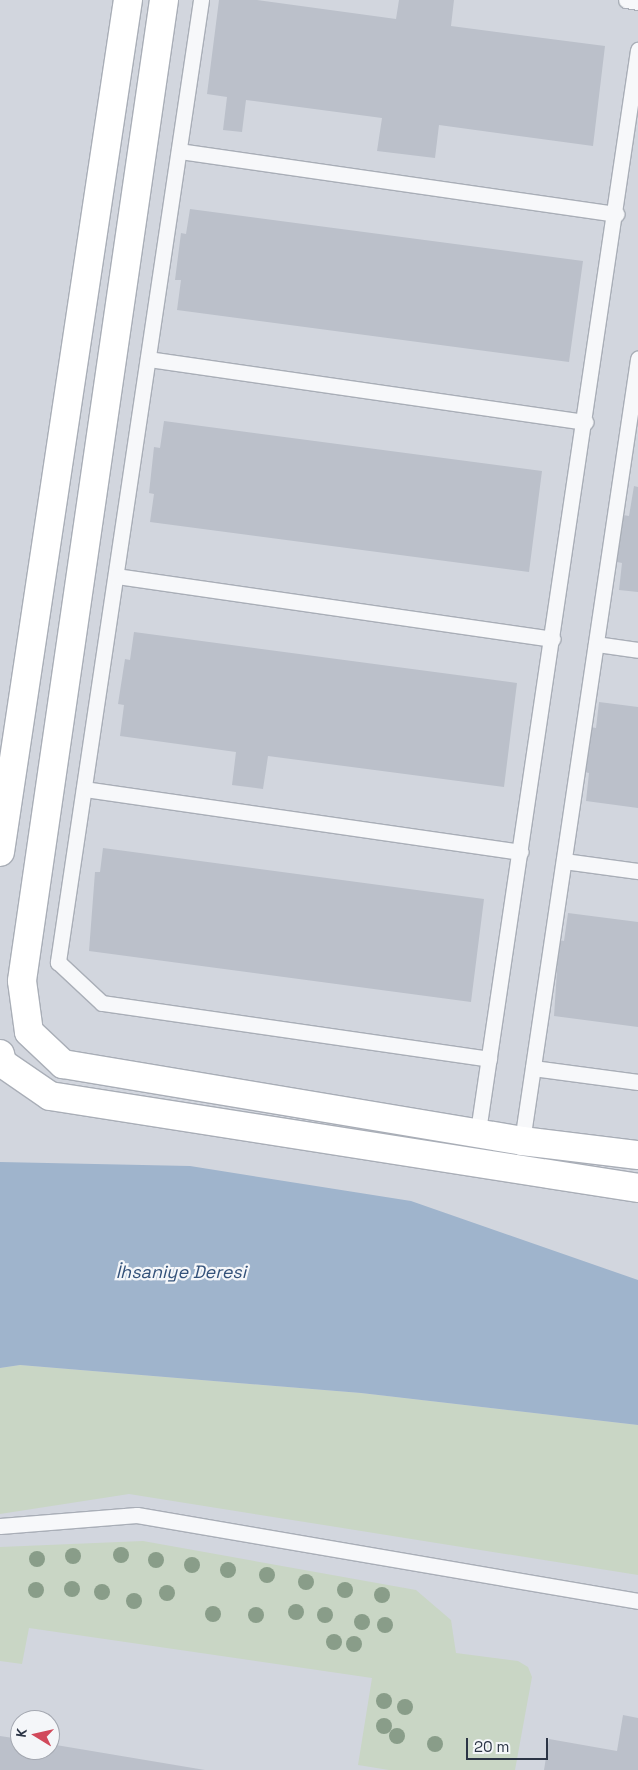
<!DOCTYPE html>
<html>
<head>
<meta charset="utf-8">
<style>
  body { margin:0 }
  #map { position:relative; width:638px; height:1770px; overflow:hidden; background:#e4e7ec; font-family:"Space Grotesk",sans-serif }
  div>[style] { position:absolute }
  [style*='--x'] { left:calc(var(--x)*1px); top:calc(var(--y)*1px); width:calc(var(--w)*1px); rotate:calc(var(--a)*1deg) }
  .built>* { inset:0; background:#d2d6de }
  .green>* { inset:0; background:#c9d6c5 }
  .water>* { inset:0; background:#9fb4cc }
  .building>* { inset:0; background:#bbc0ca }
  .roads { filter:drop-shadow(1px 0 #a9aeb7) drop-shadow(-1px 0 #a9aeb7) drop-shadow(0 1px #a9aeb7) drop-shadow(0 -1px #a9aeb7) }
  .service>* { height:15px; margin:-7.5px; padding:0 7.5px; transform-origin:7.5px; border-radius:7.5px; background:#f7f8fa }
  .secondary>* { height:28px; margin:-14px; padding:0 14px; transform-origin:14px; border-radius:14px; background:#fff }
  .trees>* { width:16px; height:16px; margin:-8px; border-radius:50%; background:#899d89 }
  span { translate:-50% -50%; white-space:nowrap; text-align:center; line-height:1.15; -webkit-text-stroke:4.5px #f4f6f9; paint-order:stroke }
  .water-label { font-size:18px; color:#34527a; font-style:italic }
  .north { position:absolute; left:10px; top:1710px; width:50px; height:50px; box-sizing:border-box; background:#f4f6f9; border:1px solid #a4a8b1; border-radius:50%; rotate:279deg; font-size:14px; font-weight:700; line-height:20px; text-align:center; color:#2b3445 }
  .north::after { content:''; display:block; margin:auto; width:18px; height:22px; background:#d1495b; clip-path:polygon(50% 0,100% 100%,50% 72%,0 100%) }
  .scale { position:absolute; left:466px; top:1738px; width:82px; height:22px; box-sizing:border-box; border:2px solid #2b3445; border-top:0; padding-left:6px; font-size:15px; line-height:18px; white-space:nowrap; color:#2b3445; -webkit-text-stroke:4px #f4f6f9; paint-order:stroke }
</style>
</head>
<body>
<div id="map">
  <div class="built">
    <div style="clip-path:polygon(evenodd,0 0,638px 0,638px 1770px,0 1770px,0 0,20px 1720px,50px 1720px,50px 1750px,20px 1750px,20px 1720px)"></div>
  </div>
  <div class="green">
    <div style="clip-path:polygon(20px 1365px,361px 1393px,638px 1425px,638px 1575px,129px 1494px,0 1514px,0 1368px)"></div>
    <div style="clip-path:polygon(143px 1541px,416px 1590px,451px 1620px,456px 1653px,518px 1661px,528px 1667px,532px 1677px,515px 1770px,389px 1770px,358px 1765px,372px 1678px,29px 1628px,22px 1664px,0 1661px,0 1547px)"></div>
  </div>
  <div class="water">
    <div style="clip-path:polygon(0 1162px,190px 1166px,411px 1201px,638px 1280px,638px 1425px,361px 1393px,20px 1365px,0 1368px)"></div>
  </div>
  <div class="building">
    <div style="clip-path:polygon(219px 0,257px 0,396px 19px,399px 0,454px 0,451px 26px,605px 46px,593px 146px,439px 125px,435px 158px,377px 151px,382px 118px,246px 100px,242px 132px,223px 130px,227px 97px,207px 94px)"></div>
    <div style="clip-path:polygon(190px 209px,583px 261px,569px 362px,177px 310px,181px 280px,175px 280px,181px 233px,186px 234px)"></div>
    <div style="clip-path:polygon(164px 421px,542px 471px,529px 572px,150px 522px,154px 494px,149px 493px,154px 447px,160px 448px)"></div>
    <div style="clip-path:polygon(634px 486px,638px 487px,638px 592px,619px 590px,622px 563px,617px 562px,623px 515px,629px 516px)"></div>
    <div style="clip-path:polygon(134px 632px,517px 683px,504px 787px,268px 756px,263px 789px,232px 785px,236px 752px,120px 736px,124px 705px,118px 704px,125px 659px,130px 660px)"></div>
    <div style="clip-path:polygon(599px 702px,638px 707px,638px 808px,586px 801px,589px 773px,584px 772px,590px 727px,596px 728px)"></div>
    <div style="clip-path:polygon(103px 848px,484px 899px,471px 1002px,89px 951px,95px 872px,100px 872px)"></div>
    <div style="clip-path:polygon(568px 913px,638px 922px,638px 1027px,554px 1016px,559px 940px,564px 941px)"></div>
    <div style="clip-path:polygon(623px 1715px,638px 1718px,638px 1770px,544px 1770px,549px 1739px,617px 1751px)"></div>
    <div style="clip-path:polygon(0 1736px,20px 1739px,20px 1750px,50px 1750px,50px 1744px,205px 1770px,0 1770px)"></div>
  </div>
  <div class="roads">
    <div class="service">
      <div style="--x:201;--y:0;--w:973;--a:98.46"></div>
      <div style="--x:58;--y:962;--w:60;--a:43"></div>
      <div style="--x:102;--y:1003;--w:391;--a:8.2"></div>
      <div style="--x:626;--y:0;--w:12;--a:9"></div>
      <div style="--x:179;--y:151;--w:442;--a:8.2"></div>
      <div style="--x:148;--y:359;--w:442;--a:8.2"></div>
      <div style="--x:116;--y:576;--w:441;--a:8.2"></div>
      <div style="--x:596;--y:644;--w:42;--a:8.1"></div>
      <div style="--x:84;--y:789;--w:441;--a:8.2"></div>
      <div style="--x:564;--y:861;--w:75;--a:7.7"></div>
      <div style="--x:533;--y:1068;--w:106;--a:7.6"></div>
      <div style="--x:478;--y:1131;--w:1093;--a:-81.58"></div>
      <div style="--x:522;--y:1141;--w:791;--a:-81.56"></div>
      <div style="--x:0;--y:1526;--w:137;--a:-4.6"></div>
      <div style="--x:137;--y:1515;--w:508;--a:9.74"></div>
    </div>
    <div class="secondary">
      <div style="--x:164;--y:0;--w:991;--a:98.24"></div>
      <div style="--x:22;--y:981;--w:51;--a:82.2"></div>
      <div style="--x:29;--y:1032;--w:47;--a:43.3"></div>
      <div style="--x:63;--y:1064;--w:465;--a:9.5"></div>
      <div style="--x:522;--y:1141;--w:117;--a:6.9"></div>
      <div style="--x:0;--y:852;--w:862;--a:-81.46"></div>
      <div style="--x:0;--y:1054;--w:9;--a:77"></div>
      <div style="--x:2;--y:1063;--w:58;--a:34.5"></div>
      <div style="--x:50;--y:1096;--w:595;--a:8.89"></div>
    </div>
  </div>
  <div class="trees">
    <div style="left:121px;top:1555px"></div>
    <div style="left:73px;top:1556px"></div>
    <div style="left:37px;top:1559px"></div>
    <div style="left:156px;top:1560px"></div>
    <div style="left:192px;top:1565px"></div>
    <div style="left:228px;top:1570px"></div>
    <div style="left:267px;top:1575px"></div>
    <div style="left:306px;top:1582px"></div>
    <div style="left:72px;top:1589px"></div>
    <div style="left:36px;top:1590px"></div>
    <div style="left:345px;top:1590px"></div>
    <div style="left:102px;top:1592px"></div>
    <div style="left:167px;top:1593px"></div>
    <div style="left:382px;top:1595px"></div>
    <div style="left:134px;top:1601px"></div>
    <div style="left:296px;top:1612px"></div>
    <div style="left:213px;top:1614px"></div>
    <div style="left:256px;top:1615px"></div>
    <div style="left:325px;top:1615px"></div>
    <div style="left:362px;top:1622px"></div>
    <div style="left:385px;top:1625px"></div>
    <div style="left:334px;top:1642px"></div>
    <div style="left:354px;top:1644px"></div>
    <div style="left:384px;top:1701px"></div>
    <div style="left:405px;top:1707px"></div>
    <div style="left:384px;top:1726px"></div>
    <div style="left:397px;top:1736px"></div>
    <div style="left:435px;top:1744px"></div>
  </div>
  <div class="water-label">
    <span style="left:181px;top:1272px">İhsaniye Deresi</span>
  </div>
  <div class="north">K</div>
  <div class="scale">20 m</div>
</div>
</body>
</html>
